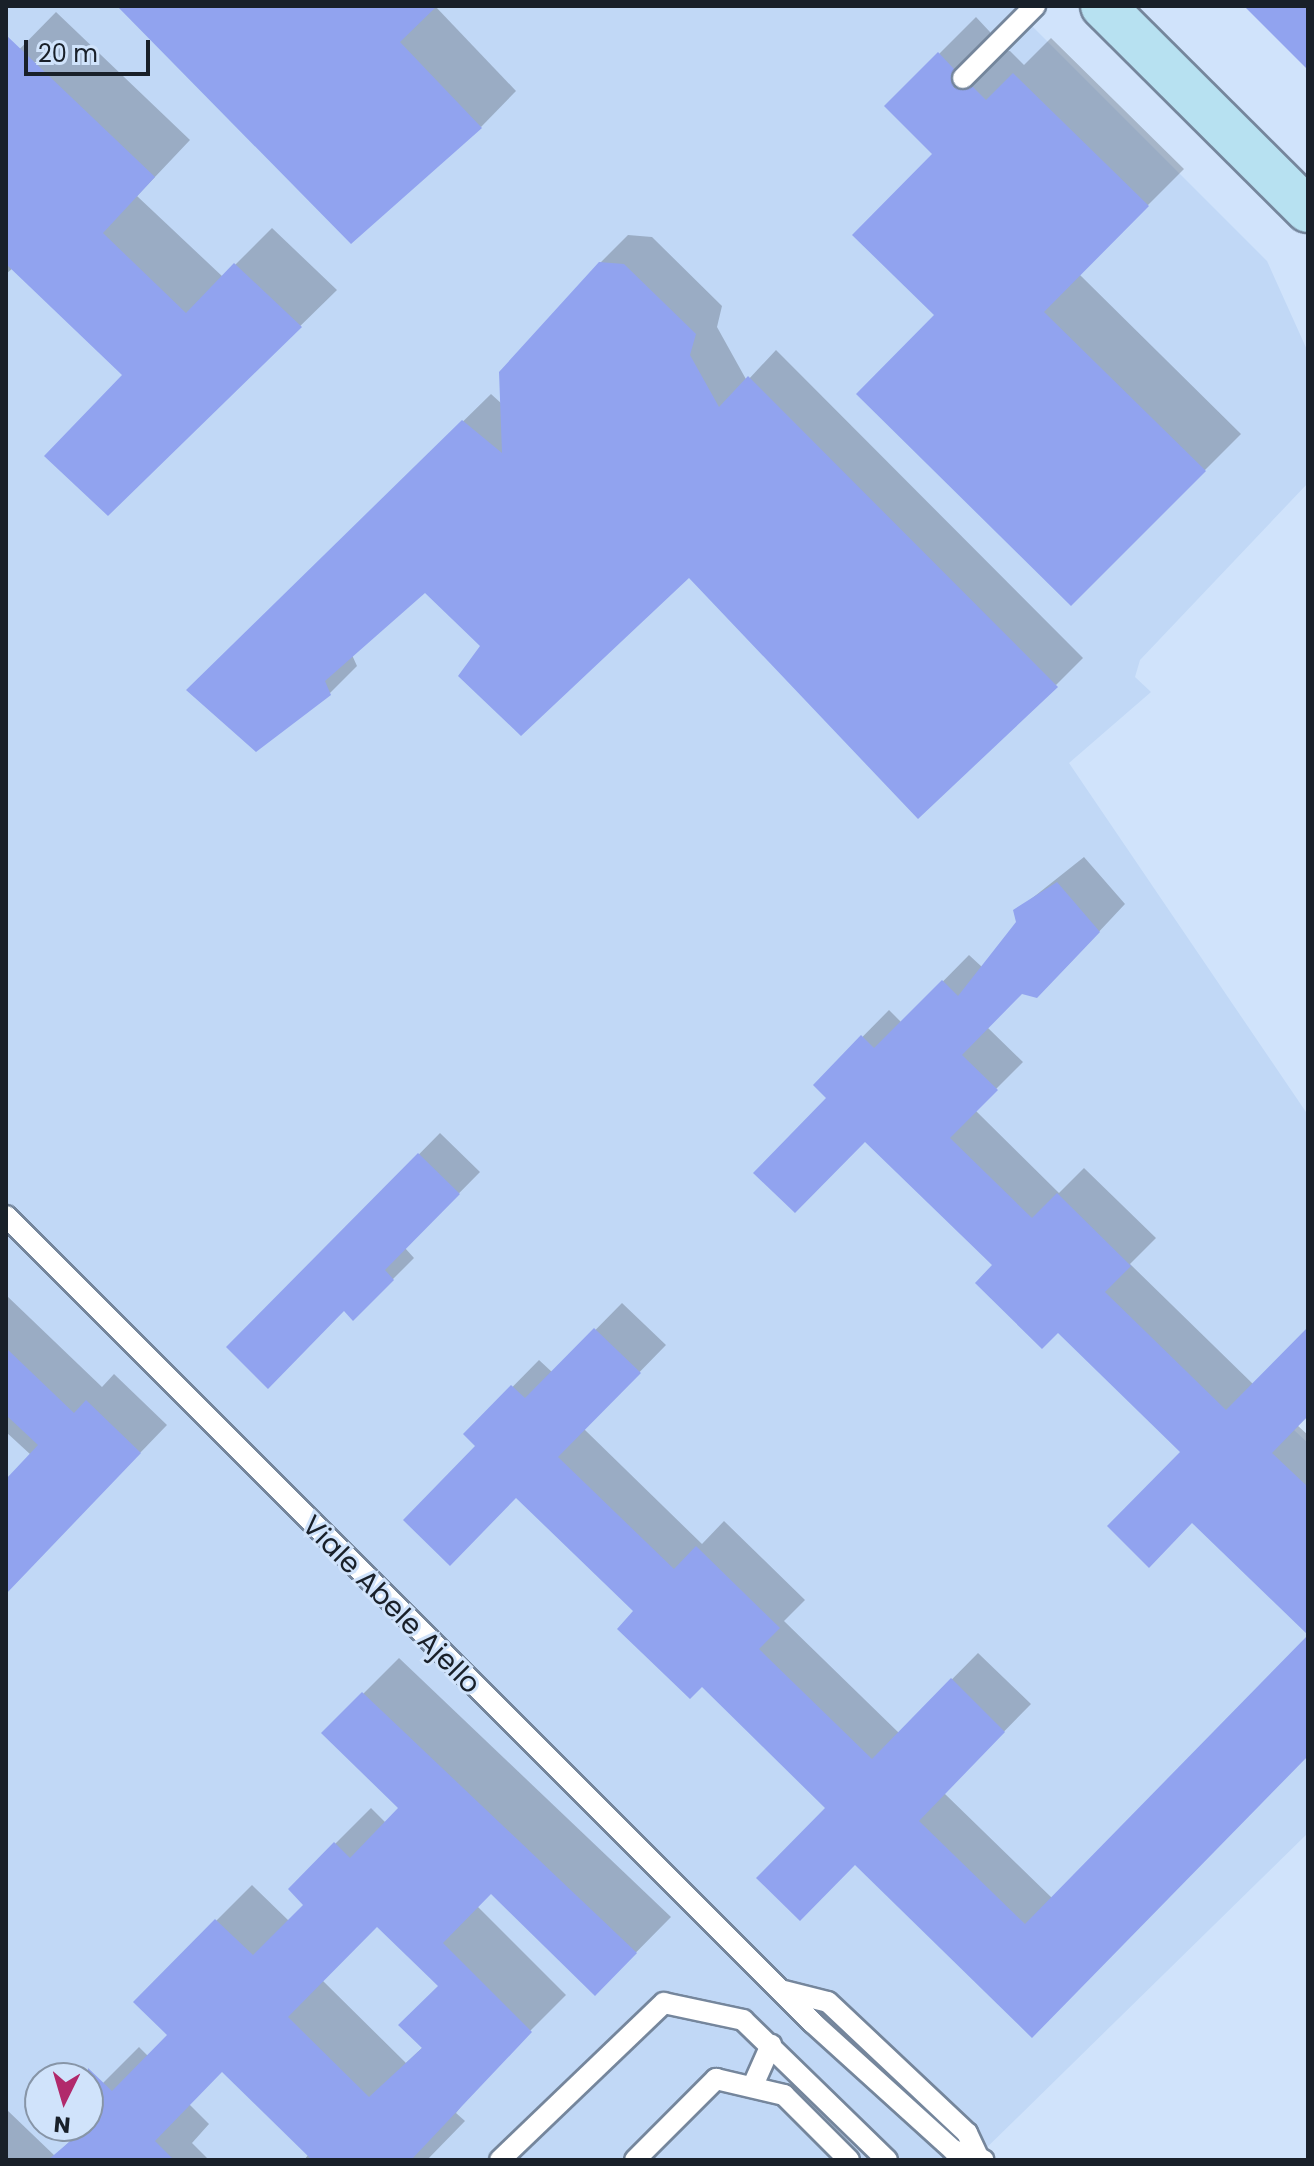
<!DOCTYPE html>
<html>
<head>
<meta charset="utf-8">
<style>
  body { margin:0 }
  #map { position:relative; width:1314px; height:2166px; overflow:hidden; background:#d0e3fb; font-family:Poppins,sans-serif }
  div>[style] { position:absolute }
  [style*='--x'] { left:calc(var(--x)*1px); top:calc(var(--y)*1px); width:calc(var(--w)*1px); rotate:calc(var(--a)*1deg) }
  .built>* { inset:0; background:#c1d8f6 }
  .shadow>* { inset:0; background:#0003 }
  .building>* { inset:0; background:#91a3ef }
  .roads { filter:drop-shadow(2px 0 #75869c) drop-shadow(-2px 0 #75869c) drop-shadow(0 2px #75869c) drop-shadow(0 -2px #75869c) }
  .lane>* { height:20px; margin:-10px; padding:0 10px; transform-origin:10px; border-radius:10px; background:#fff }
  .secondary>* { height:44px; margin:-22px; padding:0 22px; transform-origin:22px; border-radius:22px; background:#b7e1f1 }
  span { translate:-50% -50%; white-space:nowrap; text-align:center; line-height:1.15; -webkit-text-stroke:6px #d0e3fb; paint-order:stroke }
  .street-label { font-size:28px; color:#192029 }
  .frame { position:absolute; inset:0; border:8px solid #192029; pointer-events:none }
  .north { position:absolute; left:24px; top:2062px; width:80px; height:80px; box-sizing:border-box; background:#d0e3fb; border:2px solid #8795a7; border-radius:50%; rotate:185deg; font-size:22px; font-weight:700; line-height:32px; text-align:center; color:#192029 }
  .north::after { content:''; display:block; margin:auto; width:28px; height:36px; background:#b1296b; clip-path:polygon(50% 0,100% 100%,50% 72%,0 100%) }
  .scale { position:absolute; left:24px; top:40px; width:126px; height:36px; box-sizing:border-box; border:4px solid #192029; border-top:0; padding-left:10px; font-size:24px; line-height:28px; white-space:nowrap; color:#192029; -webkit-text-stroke:6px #d0e3fb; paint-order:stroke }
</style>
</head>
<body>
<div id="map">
  <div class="built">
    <div style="clip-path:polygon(evenodd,6px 6px,1012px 6px,1267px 261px,1308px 352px,1308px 483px,1140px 660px,1135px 677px,1151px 692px,1069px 763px,1308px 1115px,1308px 1417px,1294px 1430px,1308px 1443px,1308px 1833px,974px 2160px,6px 2160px,6px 6px,40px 2078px,88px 2078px,88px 2126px,40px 2126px,40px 2078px)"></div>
  </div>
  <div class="shadow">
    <div style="clip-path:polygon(120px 6px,435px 6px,516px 91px,481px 127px)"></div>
    <div style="clip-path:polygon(56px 12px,190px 140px,137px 196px,223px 277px,272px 228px,337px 290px,108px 514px,124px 375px,13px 268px,6px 274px,6px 63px)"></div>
    <div style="clip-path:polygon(976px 17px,990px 32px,990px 52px,1010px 51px,1024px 65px,1051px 38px,1184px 169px,1079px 274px,1241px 434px,1071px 604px,937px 315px,935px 154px,887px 106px)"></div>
    <div style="clip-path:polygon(628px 235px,652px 237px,722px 306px,717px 327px,747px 381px,776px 350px,1083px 658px,1056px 685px,689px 576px,482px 645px,425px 590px,352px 655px,357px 666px,330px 693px,189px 690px,491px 394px,502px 404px,600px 263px)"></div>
    <div style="clip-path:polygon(1084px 857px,1125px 904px,1064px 969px,1022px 992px,987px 1027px,1023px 1062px,975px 1110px,1059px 1193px,1084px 1168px,1156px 1238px,1130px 1264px,1254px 1385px,1308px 1330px,1308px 1414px,1297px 1425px,1308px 1435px,1308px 1633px,1183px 1452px,815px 1085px,889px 1010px,902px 1023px,969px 955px,982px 967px,1018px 922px,1016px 911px)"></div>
    <div style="clip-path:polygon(440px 1133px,480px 1172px,405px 1248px,414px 1258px,374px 1298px,229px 1347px)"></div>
    <div style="clip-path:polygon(6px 1295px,102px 1387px,114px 1374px,167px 1425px,6px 1592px,6px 1482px,31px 1455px,6px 1432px)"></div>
    <div style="clip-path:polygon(622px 1303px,666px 1345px,584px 1429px,702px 1544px,724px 1521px,805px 1600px,784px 1621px,899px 1733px,978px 1653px,1031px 1704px,944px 1793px,1052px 1898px,1308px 1638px,1308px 1753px,1032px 2035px,828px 1808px,466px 1434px,539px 1360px,553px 1373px)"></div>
    <div style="clip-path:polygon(evenodd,399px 1658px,671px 1917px,595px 1994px,491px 1892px,477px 1906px,566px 1995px,480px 2081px,456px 2113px,465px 2121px,427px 2160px,304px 2160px,309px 2154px,223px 2070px,189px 2104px,209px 2124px,192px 2143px,209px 2160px,6px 2160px,6px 2109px,55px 2156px,79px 2132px,73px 2126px,88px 2126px,88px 2098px,139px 2047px,149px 2057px,170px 2035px,136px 2001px,252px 1885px,289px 1921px,306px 1905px,290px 1889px,371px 1808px,386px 1823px,401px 1808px,324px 1733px,399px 1658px,377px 1924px,440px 1986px,423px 2047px,406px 2063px,322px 1980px,377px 1924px)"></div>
  </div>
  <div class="building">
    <div style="clip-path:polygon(117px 6px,437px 6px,400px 42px,482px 128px,351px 244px)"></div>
    <div style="clip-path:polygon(1244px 6px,1308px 6px,1308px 70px)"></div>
    <div style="clip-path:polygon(6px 35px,155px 177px,103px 233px,186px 313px,234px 263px,302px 327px,108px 516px,44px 456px,122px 375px,6px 264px)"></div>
    <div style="clip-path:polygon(938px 52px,954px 69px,954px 88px,973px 87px,986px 100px,1013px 73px,1149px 206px,1044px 312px,1206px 471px,1071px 606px,856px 394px,934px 315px,852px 235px,932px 154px,884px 106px)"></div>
    <div style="clip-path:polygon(599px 262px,624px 264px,696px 334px,690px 355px,719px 407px,748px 376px,1058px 687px,918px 819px,689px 578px,521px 736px,458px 676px,480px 646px,425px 593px,325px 681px,331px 695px,256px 752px,186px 690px,462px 420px,502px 453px,499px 372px)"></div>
    <div style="clip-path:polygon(1057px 882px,1100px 932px,1037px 998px,1022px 994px,962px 1055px,998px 1090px,950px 1138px,1032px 1218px,1057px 1193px,1131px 1266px,1105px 1292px,1226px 1410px,1308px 1327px,1308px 1416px,1272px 1453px,1308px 1487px,1308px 1756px,1032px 2038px,855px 1865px,800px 1921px,756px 1878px,825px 1808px,702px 1687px,690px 1699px,617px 1629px,633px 1611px,516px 1498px,450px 1566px,403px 1520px,475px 1446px,463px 1434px,511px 1385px,525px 1398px,594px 1328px,641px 1373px,558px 1457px,674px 1569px,696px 1546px,780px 1628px,759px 1649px,872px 1759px,951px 1678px,1005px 1732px,919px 1821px,1025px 1924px,1308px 1635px,1192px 1523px,1149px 1568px,1107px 1526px,1180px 1452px,1058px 1333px,1042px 1349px,975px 1283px,992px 1265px,865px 1142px,795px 1213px,753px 1173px,826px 1098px,813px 1085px,861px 1035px,874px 1048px,942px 980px,958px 996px,1016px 922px,1013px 910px)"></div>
    <div style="clip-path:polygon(418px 1153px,460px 1194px,385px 1270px,394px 1280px,353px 1321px,344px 1311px,268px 1389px,226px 1347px)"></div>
    <div style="clip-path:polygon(6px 1348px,74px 1413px,86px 1400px,141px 1453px,6px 1594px,6px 1479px,38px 1445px,6px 1415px)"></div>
    <div style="clip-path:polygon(evenodd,362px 1692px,637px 1953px,595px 1996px,491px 1894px,443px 1943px,532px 2032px,411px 2160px,312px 2160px,222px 2072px,155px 2141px,174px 2160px,48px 2160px,88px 2126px,88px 2068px,112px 2091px,167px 2035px,133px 2002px,215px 1919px,253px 1955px,303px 1905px,288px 1889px,334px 1842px,350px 1858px,398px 1808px,321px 1733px,362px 1692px,377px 1927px,438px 1986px,398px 2025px,422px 2048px,369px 2097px,288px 2017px,377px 1927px)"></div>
  </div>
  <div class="roads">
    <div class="lane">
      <div style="--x:963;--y:78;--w:102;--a:-45"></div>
      <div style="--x:6;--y:1216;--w:1141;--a:45"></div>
      <div style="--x:813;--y:2023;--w:189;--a:42.2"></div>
      <div style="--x:953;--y:2150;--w:32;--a:18"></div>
      <div style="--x:780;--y:1990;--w:49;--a:14"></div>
      <div style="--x:828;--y:2002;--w:191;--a:43.3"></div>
      <div style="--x:967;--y:2133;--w:26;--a:65"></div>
      <div style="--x:754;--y:2083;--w:42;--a:-65.9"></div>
      <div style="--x:500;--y:2160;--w:227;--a:-43.8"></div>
      <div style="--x:664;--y:2003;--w:81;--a:12.1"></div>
      <div style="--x:743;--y:2020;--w:201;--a:44.2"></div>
      <div style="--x:635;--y:2160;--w:115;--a:-45"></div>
      <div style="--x:716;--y:2079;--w:70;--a:13.2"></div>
      <div style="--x:784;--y:2095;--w:92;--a:45"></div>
    </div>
    <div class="secondary">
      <div style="--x:1103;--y:6;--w:289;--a:44.9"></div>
    </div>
  </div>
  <div class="street-label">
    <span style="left:391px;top:1605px;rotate:45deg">Viale Abele Ajello</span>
  </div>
  <div class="frame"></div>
  <div class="north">N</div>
  <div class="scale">20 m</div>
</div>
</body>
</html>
